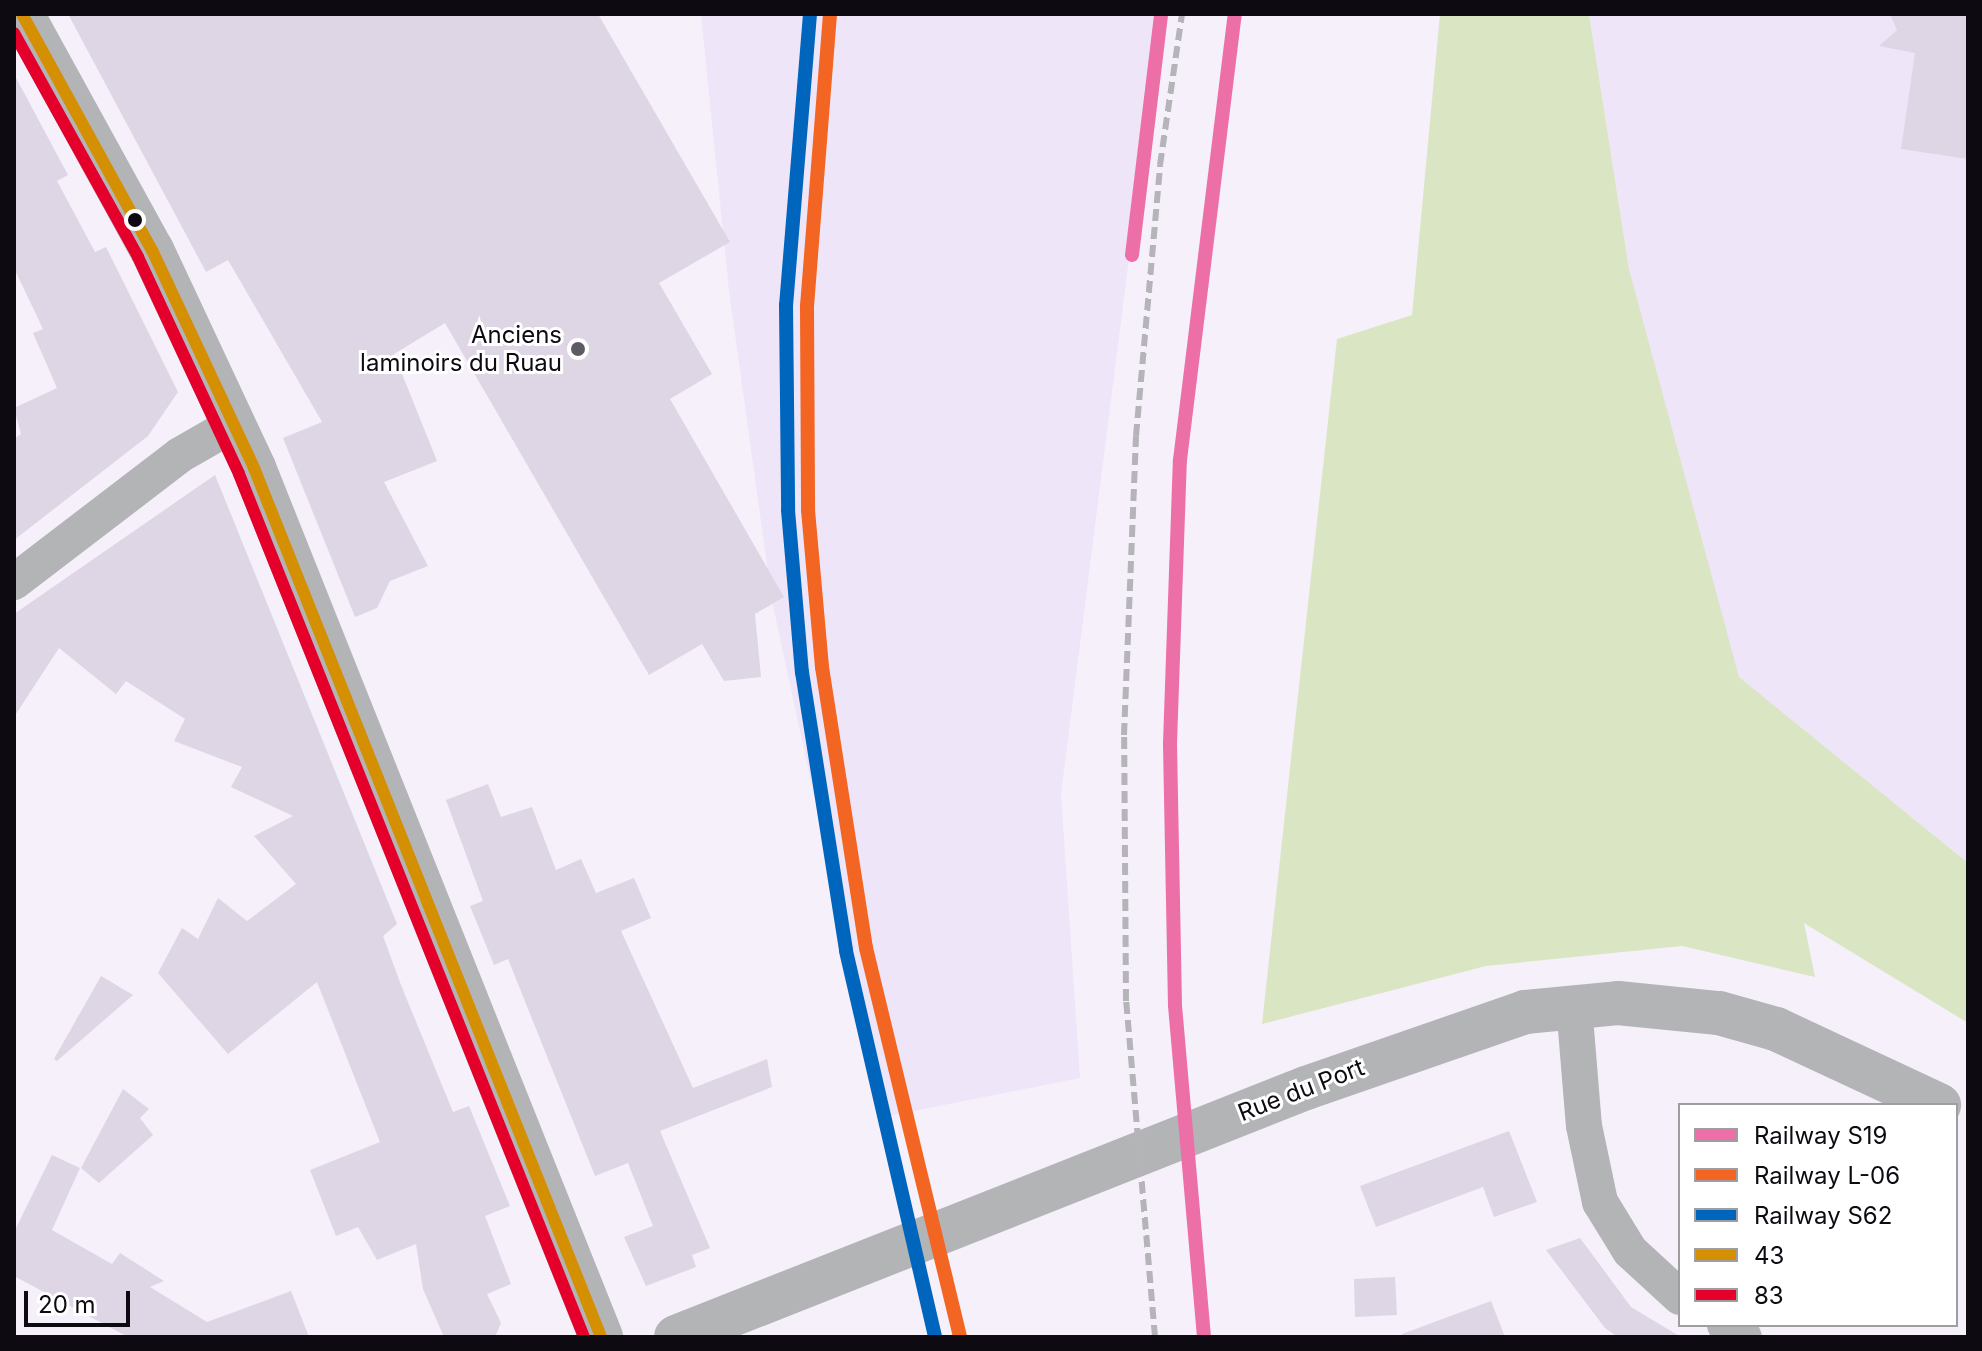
<!DOCTYPE html>
<html>
<head>
<meta charset="utf-8">
<style>
  body { margin:0 }
  #map { position:relative; width:1982px; height:1351px; overflow:hidden; background:#f5f0fa; font-family:Inter,sans-serif }
  div>[style] { position:absolute }
  [style*='--x'] { left:calc(var(--x)*1px); top:calc(var(--y)*1px); width:calc(var(--w)*1px); rotate:calc(var(--a)*1deg) }
  .built>* { inset:0; background:#efe5f8 }
  .green>* { inset:0; background:#dae6c3 }
  .building>* { inset:0; background:#ded6e4 }
  .minor>* { height:36px; margin:-18px; padding:0 18px; transform-origin:18px; border-radius:18px; background:#b3b4b5 }
  .secondary>* { height:44px; margin:-22px; padding:0 22px; transform-origin:22px; border-radius:22px; background:#b2b4b6 }
  .rail>* { height:6px; margin-top:-3px; transform-origin:0; background:repeating-linear-gradient(90deg,#b4b4b9 0 12px,transparent 0 18px) }
  .bus-1>* { height:12px; margin:-6px; padding:0 6px; transform-origin:6px; border-radius:6px; background:#d48f03 }
  .bus-2>* { height:12px; margin:-6px; padding:0 6px; transform-origin:6px; border-radius:6px; background:#e4002b }
  .rail-1>* { height:14px; margin:-7px; padding:0 7px; transform-origin:7px; border-radius:7px; background:#ed6fa7 }
  .rail-2>* { height:14px; margin:-7px; padding:0 7px; transform-origin:7px; border-radius:7px; background:#f26522 }
  .rail-3>* { height:14px; margin:-7px; padding:0 7px; transform-origin:7px; border-radius:7px; background:#0065bd }
  .dots>* { width:22px; height:22px; translate:-50% -50%; box-sizing:border-box; border:4px solid #fff; border-radius:50% }
  span { translate:-50% -50%; white-space:nowrap; text-align:center; line-height:1.15; -webkit-text-stroke:6px #fff; paint-order:stroke }
  .poi-label { font-size:24px; color:#0d0a11 }
  .right { translate:-100% -50%; text-align:right }
  .street-label { font-size:24px; color:#0d0a11 }
  .frame { position:absolute; inset:0; border:16px solid #0d0a11; pointer-events:none }
  .legend { position:absolute; left:1678px; top:1103px; width:280px; height:224px; box-sizing:border-box; background:#fff; border:2px solid #9e9da0; margin:0; padding:10px 14px; list-style:none; font-size:24px; color:#0d0a11 }
  .legend li { display:flex; align-items:center; gap:16px; height:40px }
  .legend b { width:40px; border:2px solid #9e9da0 }
  .scale { position:absolute; left:24px; top:1291px; width:106px; height:36px; box-sizing:border-box; border:4px solid #0d0a11; border-top:0; padding-left:10px; font-size:24px; line-height:28px; white-space:nowrap; color:#0d0a11; -webkit-text-stroke:6px #fff; paint-order:stroke }
</style>
</head>
<body>
<div id="map">
  <div class="built">
    <div style="clip-path:polygon(701px 14px,1160px 14px,1061px 794px,1080px 1078px,883px 1117px,772px 601px,729px 291px)"></div>
    <div style="clip-path:polygon(1589px 14px,1968px 14px,1968px 863px,1730px 670px,1629px 269px)"></div>
  </div>
  <div class="green">
    <div style="clip-path:polygon(1440px 14px,1589px 14px,1629px 269px,1739px 677px,1968px 863px,1968px 1023px,1804px 923px,1815px 977px,1682px 946px,1486px 966px,1262px 1024px,1337px 339px,1412px 315px)"></div>
  </div>
  <div class="building">
    <div style="clip-path:polygon(68px 14px,598px 14px,730px 242px,659px 283px,712px 374px,670px 399px,784px 597px,755px 614px,761px 677px,724px 681px,702px 644px,649px 675px,445px 323px,394px 354px,437px 461px,384px 482px,428px 566px,390px 581px,377px 608px,355px 617px,283px 438px,322px 422px,228px 260px,206px 272px)"></div>
    <div style="clip-path:polygon(1890px 14px,1968px 14px,1968px 159px,1901px 149px,1915px 53px,1879px 46px,1897px 30px)"></div>
    <div style="clip-path:polygon(14px 74px,68px 175px,57px 181px,95px 252px,106px 247px,178px 392px,148px 436px,14px 540px,14px 439px,21px 434px,14px 408px,57px 388px,33px 333px,43px 329px,14px 268px)"></div>
    <div style="clip-path:polygon(215px 475px,397px 924px,383px 936px,401px 985px,453px 1112px,469px 1106px,510px 1206px,485px 1216px,511px 1284px,487px 1294px,501px 1323px,495px 1337px,444px 1337px,423px 1289px,416px 1244px,377px 1260px,358px 1227px,336px 1236px,310px 1170px,380px 1142px,317px 982px,228px 1054px,158px 973px,182px 928px,198px 939px,218px 898px,247px 921px,296px 884px,254px 836px,293px 816px,231px 787px,242px 767px,174px 741px,185px 719px,126px 681px,116px 694px,59px 648px,14px 717px,14px 614px)"></div>
    <div style="clip-path:polygon(488px 784px,501px 817px,532px 807px,556px 870px,581px 859px,596px 893px,634px 878px,651px 918px,621px 931px,693px 1088px,767px 1059px,772px 1087px,660px 1131px,710px 1248px,692px 1255px,696px 1267px,646px 1286px,624px 1237px,653px 1226px,628px 1163px,595px 1176px,508px 959px,494px 965px,470px 906px,483px 901px,446px 800px)"></div>
    <div style="clip-path:polygon(101px 976px,133px 995px,57px 1061px,54px 1059px)"></div>
    <div style="clip-path:polygon(123px 1089px,149px 1109px,140px 1118px,153px 1135px,99px 1183px,81px 1168px)"></div>
    <div style="clip-path:polygon(1509px 1131px,1537px 1202px,1494px 1217px,1483px 1187px,1376px 1227px,1360px 1186px)"></div>
    <div style="clip-path:polygon(52px 1155px,80px 1168px,52px 1230px,112px 1264px,120px 1253px,164px 1281px,150px 1287px,207px 1322px,291px 1291px,309px 1337px,128px 1337px,14px 1276px,14px 1232px)"></div>
    <div style="clip-path:polygon(1580px 1238px,1631px 1307px,1681px 1337px,1618px 1337px,1605px 1328px,1546px 1250px)"></div>
    <div style="clip-path:polygon(1395px 1277px,1397px 1315px,1355px 1317px,1354px 1279px)"></div>
    <div style="clip-path:polygon(1491px 1301px,1505px 1337px,1402px 1337px,1402px 1334px)"></div>
  </div>
  <div class="minor">
    <div style="--x:14;--y:582;--w:209;--a:-37.4"></div>
    <div style="--x:180;--y:455;--w:62;--a:-29.9"></div>
    <div style="--x:1574;--y:1005;--w:121;--a:85.3"></div>
    <div style="--x:1584;--y:1126;--w:78;--a:78.1"></div>
    <div style="--x:1600;--y:1202;--w:57;--a:58.5"></div>
    <div style="--x:1630;--y:1251;--w:68;--a:42.6"></div>
    <div style="--x:1725;--y:1325;--w:22;--a:32"></div>
  </div>
  <div class="secondary">
    <div style="--x:22;--y:14;--w:269;--a:61.2"></div>
    <div style="--x:152;--y:250;--w:241;--a:64.9"></div>
    <div style="--x:254;--y:468;--w:936;--a:68.23"></div>
    <div style="--x:676;--y:1337;--w:677;--a:-21.57"></div>
    <div style="--x:1306;--y:1088;--w:232;--a:-19.1"></div>
    <div style="--x:1525;--y:1012;--w:93;--a:-5.5"></div>
    <div style="--x:1618;--y:1003;--w:101;--a:5.7"></div>
    <div style="--x:1719;--y:1013;--w:59;--a:15.7"></div>
    <div style="--x:1776;--y:1029;--w:180;--a:25"></div>
  </div>
  <div class="rail">
    <div style="--x:1155;--y:1337;--w:337;--a:-94.9"></div>
    <div style="--x:1126;--y:1001;--w:266;--a:-90.4"></div>
    <div style="--x:1124;--y:735;--w:299;--a:-87.7"></div>
    <div style="--x:1136;--y:436;--w:272;--a:-84.9"></div>
    <div style="--x:1160;--y:165;--w:153;--a:-81.7"></div>
  </div>
  <div class="bus-1">
    <div style="--x:22;--y:14;--w:269;--a:61.2"></div>
    <div style="--x:152;--y:250;--w:241;--a:64.9"></div>
    <div style="--x:254;--y:468;--w:936;--a:68.23"></div>
  </div>
  <div class="bus-2">
    <div style="--x:14;--y:33;--w:256;--a:61"></div>
    <div style="--x:138;--y:257;--w:239;--a:65"></div>
    <div style="--x:239;--y:474;--w:929;--a:68.21"></div>
  </div>
  <div class="rail-1">
    <div style="--x:1132;--y:255;--w:243;--a:-83.1"></div>
    <div style="--x:1204;--y:1337;--w:333;--a:-95"></div>
    <div style="--x:1175;--y:1005;--w:262;--a:-91.1"></div>
    <div style="--x:1170;--y:743;--w:283;--a:-88"></div>
    <div style="--x:1180;--y:460;--w:449;--a:-83"></div>
  </div>
  <div class="rail-2">
    <div style="--x:830;--y:14;--w:293;--a:94.5"></div>
    <div style="--x:807;--y:306;--w:204;--a:89.7"></div>
    <div style="--x:808;--y:510;--w:158;--a:84.9"></div>
    <div style="--x:822;--y:667;--w:284;--a:81.1"></div>
    <div style="--x:866;--y:948;--w:400;--a:76.4"></div>
  </div>
  <div class="rail-3">
    <div style="--x:810;--y:14;--w:292;--a:94.7"></div>
    <div style="--x:786;--y:305;--w:205;--a:89.4"></div>
    <div style="--x:788;--y:510;--w:163;--a:85.1"></div>
    <div style="--x:802;--y:672;--w:282;--a:81"></div>
    <div style="--x:846;--y:951;--w:396;--a:77"></div>
  </div>
  <div class="dots">
    <div style="left:135px;top:220px;background:#0d0a11"></div>
    <div style="left:578px;top:349px;background:#5e5a63"></div>
  </div>
  <div class="poi-label">
    <span class="right" style="left:562px;top:349px">Anciens<br>laminoirs du Ruau</span>
  </div>
  <div class="street-label">
    <span style="left:1301px;top:1090px;rotate:-21deg">Rue du Port</span>
  </div>
  <div class="frame"></div>
  <ul class="legend">
  <li><b style="height:10px;background:#ed6fa7"></b>Railway S19</li>
  <li><b style="height:10px;background:#f26522"></b>Railway L-06</li>
  <li><b style="height:10px;background:#0065bd"></b>Railway S62</li>
  <li><b style="height:10px;background:#d48f03"></b>43</li>
  <li><b style="height:10px;background:#e4002b"></b>83</li>
  </ul>
  <div class="scale">20 m</div>
</div>
</body>
</html>
